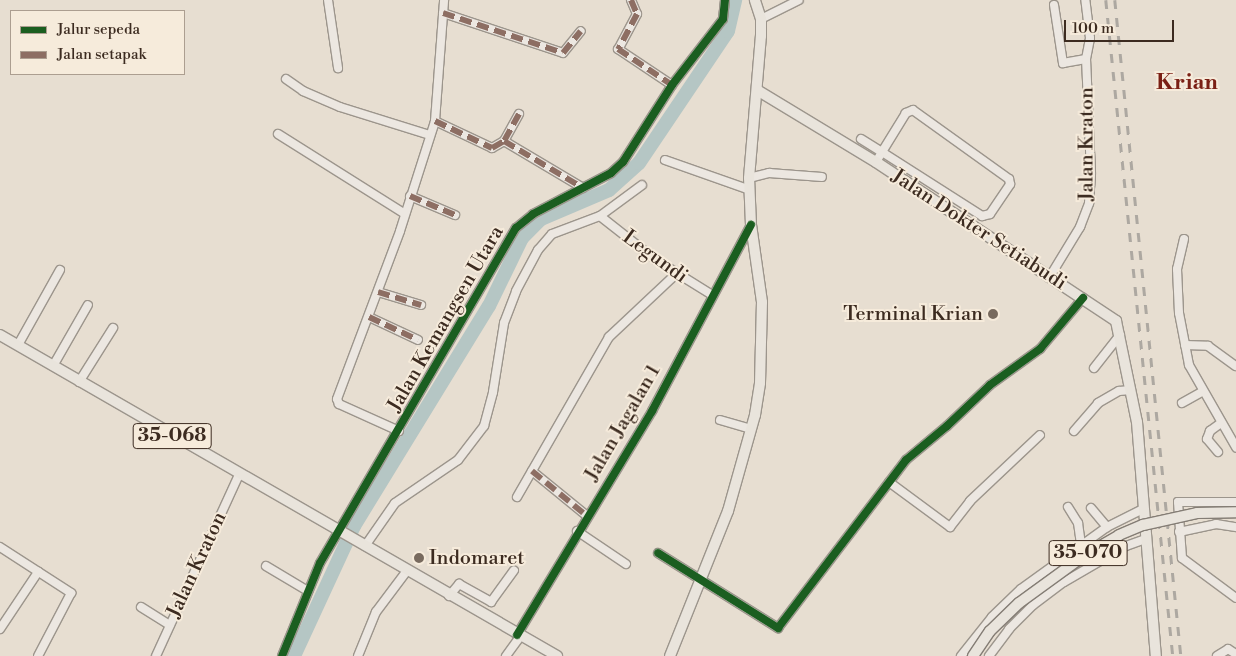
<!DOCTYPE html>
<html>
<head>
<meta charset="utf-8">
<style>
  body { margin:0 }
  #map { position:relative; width:1236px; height:656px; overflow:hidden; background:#e7ded1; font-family:"Libre Bodoni",serif }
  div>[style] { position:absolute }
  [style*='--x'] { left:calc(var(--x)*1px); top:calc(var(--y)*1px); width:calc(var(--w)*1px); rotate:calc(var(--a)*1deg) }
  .river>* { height:14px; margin:-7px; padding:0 7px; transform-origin:7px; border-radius:7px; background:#b5c6c4 }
  .roads { filter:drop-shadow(1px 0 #9c958c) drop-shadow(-1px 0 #9c958c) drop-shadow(0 1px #9c958c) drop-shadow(0 -1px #9c958c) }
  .minor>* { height:8px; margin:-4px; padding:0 4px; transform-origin:4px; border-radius:4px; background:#ece7e1 }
  .major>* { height:10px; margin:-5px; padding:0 5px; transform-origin:5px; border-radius:5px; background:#e9e4dc }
  .rail>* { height:2.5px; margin-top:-1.25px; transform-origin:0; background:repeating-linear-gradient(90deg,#ada8a1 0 9px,transparent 0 18px) }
  .bridges { filter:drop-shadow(1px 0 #847d75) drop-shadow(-1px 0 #847d75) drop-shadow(0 1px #847d75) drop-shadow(0 -1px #847d75) }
  .major-bridge>* { height:10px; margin:-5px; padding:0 5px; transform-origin:5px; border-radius:5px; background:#e9e4dc }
  .quiet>* { height:6px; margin-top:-3px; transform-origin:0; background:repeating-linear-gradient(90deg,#8d6e63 0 12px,transparent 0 18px) }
  .cycleway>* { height:8px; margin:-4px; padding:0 4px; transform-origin:4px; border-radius:4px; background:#1b5e20 }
  .dots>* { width:14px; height:14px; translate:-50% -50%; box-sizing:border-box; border:2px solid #f6ebdb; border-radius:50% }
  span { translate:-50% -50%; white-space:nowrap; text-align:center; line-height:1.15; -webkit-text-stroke:4px #f6ebdb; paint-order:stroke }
  .shield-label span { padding:1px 4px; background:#f6ebdb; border:1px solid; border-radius:4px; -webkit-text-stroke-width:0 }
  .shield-label { font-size:19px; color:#3c2b20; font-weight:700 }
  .street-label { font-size:20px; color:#3c2b20 }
  .poi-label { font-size:20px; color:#3c2b20 }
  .right { translate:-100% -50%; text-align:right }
  .left { translate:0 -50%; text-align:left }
  .quarter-label { font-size:22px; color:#7a1f14; font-weight:700 }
  .legend { position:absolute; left:10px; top:10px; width:175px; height:65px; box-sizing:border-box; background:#f6ebdb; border:1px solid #ac9e90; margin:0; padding:6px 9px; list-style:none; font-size:15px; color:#3c2b20 }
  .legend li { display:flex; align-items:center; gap:10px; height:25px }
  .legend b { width:25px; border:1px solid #ac9e90 }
  .scale { position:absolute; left:1064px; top:20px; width:110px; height:22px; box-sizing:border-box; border:2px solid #3c2b20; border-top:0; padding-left:6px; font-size:15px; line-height:18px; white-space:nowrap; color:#3c2b20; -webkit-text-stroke:4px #f6ebdb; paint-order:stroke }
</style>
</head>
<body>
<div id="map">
  <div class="river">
    <div style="--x:294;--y:656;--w:143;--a:-65.2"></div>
    <div style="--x:354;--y:526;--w:258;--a:-58.5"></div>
    <div style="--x:489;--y:306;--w:76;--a:-64.1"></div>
    <div style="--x:522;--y:238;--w:27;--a:-45"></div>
    <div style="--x:541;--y:219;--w:74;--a:-23.1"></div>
    <div style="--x:609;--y:190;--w:40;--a:-42"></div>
    <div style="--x:639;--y:163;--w:159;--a:-56"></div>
    <div style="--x:728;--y:31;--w:32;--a:-77"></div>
  </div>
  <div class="roads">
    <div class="minor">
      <div style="--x:328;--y:0;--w:69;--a:81.6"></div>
      <div style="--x:631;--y:0;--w:15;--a:67"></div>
      <div style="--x:637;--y:14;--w:40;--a:118"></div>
      <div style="--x:618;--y:49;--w:65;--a:33.7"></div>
      <div style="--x:1054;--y:5;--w:59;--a:81.2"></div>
      <div style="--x:1063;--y:63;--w:23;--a:-10"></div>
      <div style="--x:443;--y:13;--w:126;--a:18.4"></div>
      <div style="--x:563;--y:53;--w:28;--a:-51"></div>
      <div style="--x:761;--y:19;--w:42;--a:-26.6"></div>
      <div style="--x:286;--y:79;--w:21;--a:35"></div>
      <div style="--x:303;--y:91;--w:40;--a:23.4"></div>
      <div style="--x:340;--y:107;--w:94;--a:17.3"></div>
      <div style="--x:519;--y:114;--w:31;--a:119"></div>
      <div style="--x:504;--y:141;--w:92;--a:30.7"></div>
      <div style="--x:435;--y:121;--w:63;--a:25.3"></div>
      <div style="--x:492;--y:148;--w:14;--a:-30"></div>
      <div style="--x:278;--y:134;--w:150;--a:32.2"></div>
      <div style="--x:861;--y:139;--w:25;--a:32"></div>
      <div style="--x:882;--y:152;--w:119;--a:32.6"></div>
      <div style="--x:982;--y:216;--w:8;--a:-14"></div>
      <div style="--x:990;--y:214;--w:36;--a:-56"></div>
      <div style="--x:1010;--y:184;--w:5;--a:-101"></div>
      <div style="--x:1009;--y:179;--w:118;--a:-144.3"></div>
      <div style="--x:913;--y:110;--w:8;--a:157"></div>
      <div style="--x:906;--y:113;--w:46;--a:121.6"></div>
      <div style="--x:882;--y:152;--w:12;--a:121"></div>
      <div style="--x:665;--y:160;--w:90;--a:19.4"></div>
      <div style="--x:749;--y:178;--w:21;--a:-14"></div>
      <div style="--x:769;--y:173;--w:53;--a:4.3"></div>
      <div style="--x:410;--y:196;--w:49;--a:22.9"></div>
      <div style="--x:600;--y:216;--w:71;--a:38.2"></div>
      <div style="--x:656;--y:260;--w:66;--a:32"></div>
      <div style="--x:1184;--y:239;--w:31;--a:103"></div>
      <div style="--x:1177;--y:269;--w:44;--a:87.4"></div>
      <div style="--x:1179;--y:313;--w:53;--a:79.1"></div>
      <div style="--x:1189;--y:365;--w:95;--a:60.2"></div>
      <div style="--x:1049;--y:278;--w:60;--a:-58.7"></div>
      <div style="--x:1080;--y:227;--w:26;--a:-69"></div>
      <div style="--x:1089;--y:203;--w:30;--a:-86"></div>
      <div style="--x:1091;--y:173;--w:114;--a:-92.5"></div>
      <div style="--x:1086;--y:59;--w:21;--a:-79"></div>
      <div style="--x:1090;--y:38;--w:38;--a:-97"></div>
      <div style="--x:378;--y:292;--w:45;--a:16.8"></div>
      <div style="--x:369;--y:317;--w:54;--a:25.1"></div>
      <div style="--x:18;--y:345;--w:86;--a:-60.8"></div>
      <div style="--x:1185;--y:345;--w:23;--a:2"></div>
      <div style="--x:1208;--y:346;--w:34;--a:36"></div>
      <div style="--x:53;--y:366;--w:70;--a:-60.2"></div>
      <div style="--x:1094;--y:368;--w:42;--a:-51.8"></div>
      <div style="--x:79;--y:382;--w:64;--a:-57.8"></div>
      <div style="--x:1182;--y:403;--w:23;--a:-29"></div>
      <div style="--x:720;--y:420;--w:32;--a:16"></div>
      <div style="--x:399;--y:431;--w:66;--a:-155.8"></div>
      <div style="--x:339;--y:404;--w:5;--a:-112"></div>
      <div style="--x:337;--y:399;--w:179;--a:-69.4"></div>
      <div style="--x:400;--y:231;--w:115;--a:-72.3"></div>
      <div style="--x:435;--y:121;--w:121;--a:-85.7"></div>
      <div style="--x:1074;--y:431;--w:37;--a:-49"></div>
      <div style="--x:1098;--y:403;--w:24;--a:-30"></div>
      <div style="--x:1119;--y:391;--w:12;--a:-5"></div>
      <div style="--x:1218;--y:452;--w:17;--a:-130"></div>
      <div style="--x:1207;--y:439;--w:9;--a:-69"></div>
      <div style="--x:1210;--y:431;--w:14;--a:-36"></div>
      <div style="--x:532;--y:471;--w:71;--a:39.3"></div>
      <div style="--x:889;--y:482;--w:76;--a:36.4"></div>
      <div style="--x:950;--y:527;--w:33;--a:-52"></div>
      <div style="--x:970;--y:501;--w:96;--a:-43.3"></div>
      <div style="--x:517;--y:497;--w:185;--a:-60.1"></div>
      <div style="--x:609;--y:337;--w:92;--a:-43.2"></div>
      <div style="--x:1236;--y:502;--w:58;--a:180"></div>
      <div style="--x:1178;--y:502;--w:56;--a:85.9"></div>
      <div style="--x:1182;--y:558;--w:67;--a:36.5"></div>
      <div style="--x:1068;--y:507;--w:19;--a:58"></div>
      <div style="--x:1078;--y:523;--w:22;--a:82"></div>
      <div style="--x:1091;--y:508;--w:25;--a:50"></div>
      <div style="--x:577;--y:531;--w:59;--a:34"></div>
      <div style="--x:1179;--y:532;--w:38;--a:-12"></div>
      <div style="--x:1216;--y:524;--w:20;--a:9"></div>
      <div style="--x:365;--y:546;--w:52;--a:-55.1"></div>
      <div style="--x:395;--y:503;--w:76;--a:-34.3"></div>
      <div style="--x:458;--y:460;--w:43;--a:-52.6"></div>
      <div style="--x:484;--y:426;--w:35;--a:-75"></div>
      <div style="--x:493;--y:392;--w:70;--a:-80.9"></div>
      <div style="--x:504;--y:323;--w:34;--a:-69"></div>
      <div style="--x:516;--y:291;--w:47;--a:-61.8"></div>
      <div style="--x:538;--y:250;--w:21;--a:-49"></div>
      <div style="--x:552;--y:234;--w:51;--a:-20.6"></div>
      <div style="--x:600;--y:216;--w:52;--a:-36.4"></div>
      <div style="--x:0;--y:547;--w:85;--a:32.9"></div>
      <div style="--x:71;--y:593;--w:71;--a:117.6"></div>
      <div style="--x:658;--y:553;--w:142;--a:32"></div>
      <div style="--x:778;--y:628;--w:211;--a:-52.7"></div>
      <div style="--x:906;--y:460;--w:53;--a:-39.7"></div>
      <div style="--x:947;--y:426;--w:59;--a:-43.6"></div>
      <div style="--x:990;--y:385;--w:62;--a:-35.8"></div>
      <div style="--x:1040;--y:349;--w:67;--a:-49.9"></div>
      <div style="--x:266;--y:566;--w:49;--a:30.8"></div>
      <div style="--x:449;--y:596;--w:16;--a:-50"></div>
      <div style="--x:459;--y:584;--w:37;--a:29"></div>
      <div style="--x:491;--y:602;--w:39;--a:-54"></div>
      <div style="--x:141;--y:607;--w:34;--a:32"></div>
      <div style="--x:0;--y:629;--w:69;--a:-56.3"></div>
      <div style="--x:517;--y:635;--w:262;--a:-58.9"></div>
      <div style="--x:652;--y:411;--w:211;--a:-62"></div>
      <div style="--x:156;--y:656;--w:199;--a:-65.4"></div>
      <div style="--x:282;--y:656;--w:100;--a:-67.8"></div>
      <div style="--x:320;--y:563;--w:388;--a:-59.7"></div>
      <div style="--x:516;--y:228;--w:22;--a:-39"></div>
      <div style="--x:533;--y:214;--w:88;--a:-27.7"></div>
      <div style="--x:611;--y:173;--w:16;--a:-43"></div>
      <div style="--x:623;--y:162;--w:91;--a:-57.5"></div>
      <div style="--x:672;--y:85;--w:83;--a:-52.3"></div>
      <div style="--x:723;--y:19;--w:19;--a:-84"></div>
      <div style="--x:358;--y:656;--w:48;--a:-67.8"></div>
      <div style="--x:376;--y:612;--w:50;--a:-53.1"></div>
      <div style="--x:506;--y:656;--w:24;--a:-54"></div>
      <div style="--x:961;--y:656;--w:50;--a:-51.5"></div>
      <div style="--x:992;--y:617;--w:40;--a:-44"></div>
      <div style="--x:1021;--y:589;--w:106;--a:-35.8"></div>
      <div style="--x:1107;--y:527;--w:40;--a:-26.6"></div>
      <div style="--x:989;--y:656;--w:34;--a:-53"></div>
      <div style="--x:1009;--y:629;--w:34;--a:-45"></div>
      <div style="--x:1033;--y:605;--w:39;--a:-37"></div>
      <div style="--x:1064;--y:582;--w:72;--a:-30.1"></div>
      <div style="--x:1126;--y:546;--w:20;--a:-20"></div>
      <div style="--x:1217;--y:656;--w:13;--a:-32"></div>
      <div style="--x:1228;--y:649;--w:9;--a:32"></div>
    </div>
    <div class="major">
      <div style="--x:757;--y:90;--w:139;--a:31.2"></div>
      <div style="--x:876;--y:162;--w:288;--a:33.5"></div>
      <div style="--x:1116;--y:321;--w:103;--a:78.3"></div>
      <div style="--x:1137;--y:422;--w:235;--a:85.4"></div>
      <div style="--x:0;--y:335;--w:643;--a:29.95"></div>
      <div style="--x:670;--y:656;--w:156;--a:-68.2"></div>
      <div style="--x:728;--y:511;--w:100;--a:-74.3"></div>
      <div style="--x:755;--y:415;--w:32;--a:-81"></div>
      <div style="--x:760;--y:383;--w:81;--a:-88.6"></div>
      <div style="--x:762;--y:302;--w:78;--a:-98.1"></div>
      <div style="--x:751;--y:225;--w:47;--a:-92.4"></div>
      <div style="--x:749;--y:178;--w:143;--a:-85.2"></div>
      <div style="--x:761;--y:36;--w:17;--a:-90"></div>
      <div style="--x:761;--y:19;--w:20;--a:-108"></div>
    </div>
  </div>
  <div class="rail">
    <div style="--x:1106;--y:0;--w:659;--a:84.17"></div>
    <div style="--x:1115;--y:0;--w:659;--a:84.25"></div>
  </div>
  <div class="bridges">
    <div class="major-bridge">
      <div style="--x:973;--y:656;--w:30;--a:-56"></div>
      <div style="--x:990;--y:631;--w:40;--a:-44"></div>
      <div style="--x:1019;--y:603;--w:82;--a:-36"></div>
      <div style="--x:1085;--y:555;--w:39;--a:-30"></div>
      <div style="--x:1119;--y:535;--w:26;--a:-23"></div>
      <div style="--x:1143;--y:525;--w:55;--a:-12.5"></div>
      <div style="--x:1197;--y:513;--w:39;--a:-1"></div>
    </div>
  </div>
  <div class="quiet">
    <div style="--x:631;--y:0;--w:15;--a:67"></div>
    <div style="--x:637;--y:14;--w:40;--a:118"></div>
    <div style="--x:618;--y:49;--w:65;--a:33.7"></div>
    <div style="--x:443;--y:13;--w:126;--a:18.4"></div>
    <div style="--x:563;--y:53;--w:28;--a:-51"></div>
    <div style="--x:519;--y:114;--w:31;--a:119"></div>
    <div style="--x:504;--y:141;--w:92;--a:30.7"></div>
    <div style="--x:435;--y:121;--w:63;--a:25.3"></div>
    <div style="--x:492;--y:148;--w:14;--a:-30"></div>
    <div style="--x:410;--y:196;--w:49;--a:22.9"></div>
    <div style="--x:378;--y:292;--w:45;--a:16.8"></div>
    <div style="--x:369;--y:317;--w:54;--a:25.1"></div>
    <div style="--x:532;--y:471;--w:71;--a:39.3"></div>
  </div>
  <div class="cycleway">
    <div style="--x:658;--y:553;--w:142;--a:32"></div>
    <div style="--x:778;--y:628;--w:211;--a:-52.7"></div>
    <div style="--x:906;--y:460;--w:53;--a:-39.7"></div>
    <div style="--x:947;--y:426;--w:59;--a:-43.6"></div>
    <div style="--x:990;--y:385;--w:62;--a:-35.8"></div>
    <div style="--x:1040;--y:349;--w:67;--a:-49.9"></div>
    <div style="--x:517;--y:635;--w:262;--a:-58.9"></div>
    <div style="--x:652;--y:411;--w:211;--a:-62"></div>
    <div style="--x:282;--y:656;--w:100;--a:-67.8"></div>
    <div style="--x:320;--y:563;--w:388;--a:-59.7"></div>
    <div style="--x:516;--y:228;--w:22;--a:-39"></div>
    <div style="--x:533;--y:214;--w:88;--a:-27.7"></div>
    <div style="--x:611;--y:173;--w:16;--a:-43"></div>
    <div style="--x:623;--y:162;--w:91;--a:-57.5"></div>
    <div style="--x:672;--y:85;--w:83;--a:-52.3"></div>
    <div style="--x:723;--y:19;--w:19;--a:-84"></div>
  </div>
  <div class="dots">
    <div style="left:993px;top:314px;background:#786a5e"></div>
    <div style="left:419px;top:558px;background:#786a5e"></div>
  </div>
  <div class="shield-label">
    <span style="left:172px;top:436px">35-068</span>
    <span style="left:1088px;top:553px">35-070</span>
  </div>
  <div class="street-label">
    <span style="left:1087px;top:144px;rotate:-90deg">Jalan Kraton</span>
    <span style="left:979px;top:230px;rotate:33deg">Jalan Dokter Setiabudi</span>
    <span style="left:655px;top:257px;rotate:36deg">Legundi</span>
    <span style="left:446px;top:319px;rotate:-60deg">Jalan Kemangsen Utara</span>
    <span style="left:623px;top:423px;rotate:-60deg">Jalan Jagalan 1</span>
    <span style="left:197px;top:565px;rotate:-65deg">Jalan Kraton</span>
  </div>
  <div class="poi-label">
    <span class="right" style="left:983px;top:314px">Terminal Krian</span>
    <span class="left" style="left:429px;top:558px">Indomaret</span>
  </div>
  <div class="quarter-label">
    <span style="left:1187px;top:83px">Krian</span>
  </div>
  <ul class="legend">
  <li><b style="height:6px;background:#1b5e20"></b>Jalur sepeda</li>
  <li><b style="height:6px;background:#8d6e63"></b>Jalan setapak</li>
  </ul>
  <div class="scale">100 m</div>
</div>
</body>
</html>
